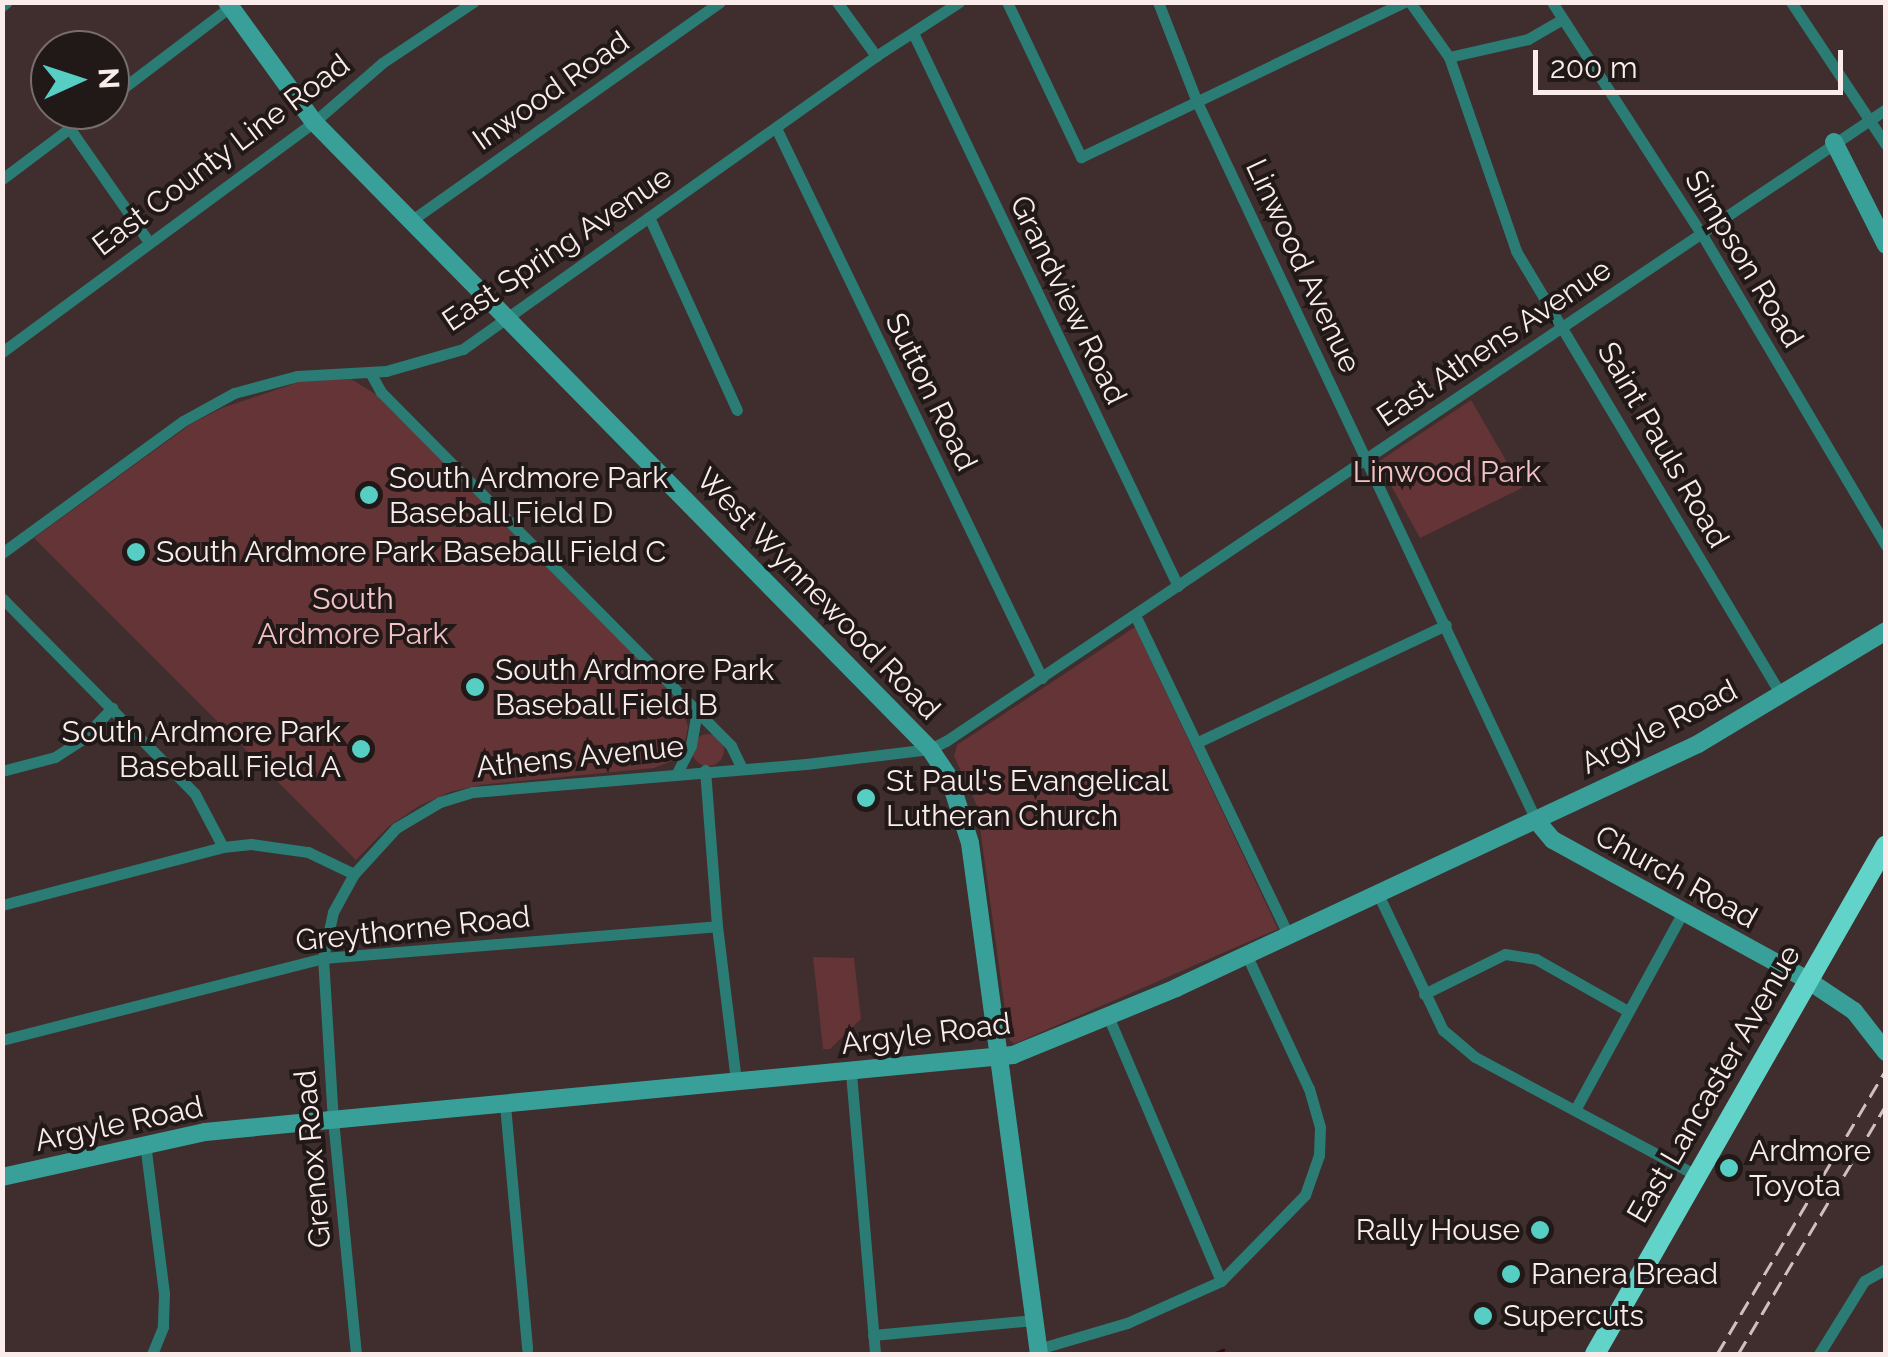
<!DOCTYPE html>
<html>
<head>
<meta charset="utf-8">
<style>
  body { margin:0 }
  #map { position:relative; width:1888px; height:1357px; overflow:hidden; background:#402d2d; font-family:Raleway,sans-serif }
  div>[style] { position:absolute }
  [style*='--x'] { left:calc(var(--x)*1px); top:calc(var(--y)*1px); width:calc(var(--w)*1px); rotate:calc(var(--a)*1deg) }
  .green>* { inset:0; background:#643436 }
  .round { border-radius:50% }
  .stream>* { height:2.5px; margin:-1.25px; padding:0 1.25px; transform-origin:1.25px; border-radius:1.25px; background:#41030f }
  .street>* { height:11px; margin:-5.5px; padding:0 5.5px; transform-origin:5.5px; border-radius:5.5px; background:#2a7c75 }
  .secondary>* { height:18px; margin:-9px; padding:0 9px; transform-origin:9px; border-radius:9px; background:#38a098 }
  .highway>* { height:20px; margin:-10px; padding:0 10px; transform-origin:10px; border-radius:10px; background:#61d3c9 }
  .rail>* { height:2.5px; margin-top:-1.25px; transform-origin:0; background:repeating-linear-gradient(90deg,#cfc0bf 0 15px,transparent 0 23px) }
  .dots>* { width:28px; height:28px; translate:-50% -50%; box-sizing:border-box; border:5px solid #211818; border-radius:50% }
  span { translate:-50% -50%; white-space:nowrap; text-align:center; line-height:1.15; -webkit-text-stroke:8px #211818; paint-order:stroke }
  .street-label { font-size:30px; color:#f9eceb }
  .park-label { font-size:30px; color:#f4c2c3 }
  .poi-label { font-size:30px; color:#f9eceb }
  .left { translate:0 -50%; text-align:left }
  .right { translate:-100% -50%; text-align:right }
  .frame { position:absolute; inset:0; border:5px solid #f9eceb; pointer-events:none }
  .north { position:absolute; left:30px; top:30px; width:100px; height:100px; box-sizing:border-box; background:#211818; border:2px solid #776d6c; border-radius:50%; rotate:87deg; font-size:28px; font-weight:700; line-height:40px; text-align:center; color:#f9eceb }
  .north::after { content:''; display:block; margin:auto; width:35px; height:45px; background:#56cec3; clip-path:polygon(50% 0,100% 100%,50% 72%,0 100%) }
  .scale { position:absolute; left:1533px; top:50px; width:310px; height:45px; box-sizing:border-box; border:5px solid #f9eceb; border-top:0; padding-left:12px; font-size:30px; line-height:35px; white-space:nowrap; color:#f9eceb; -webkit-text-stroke:8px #211818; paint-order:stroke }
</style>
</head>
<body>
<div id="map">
  <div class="green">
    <div style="clip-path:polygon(351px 379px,377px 395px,680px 702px,688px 727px,684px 744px,672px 761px,654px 768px,480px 785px,450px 792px,419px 806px,388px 827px,356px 860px,34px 538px,191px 424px,222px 408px,302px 381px)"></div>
    <div style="clip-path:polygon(1471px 400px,1522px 488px,1420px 538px,1378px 462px)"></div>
    <div style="clip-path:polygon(1135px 627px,1278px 929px,1014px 1044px,1009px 1039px,977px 806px,954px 756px,957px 745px)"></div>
    <div class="round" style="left:692px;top:734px;width:32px;height:32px"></div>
    <div style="clip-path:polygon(813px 957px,854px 958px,861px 1019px,830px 1049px,823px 1049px)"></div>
  </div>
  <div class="stream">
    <div style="--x:1213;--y:1354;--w:11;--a:-22"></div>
  </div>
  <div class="street">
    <div style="--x:837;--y:2;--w:67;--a:54.2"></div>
    <div style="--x:1007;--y:2;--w:172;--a:64.5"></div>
    <div style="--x:1081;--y:157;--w:359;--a:-25.6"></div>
    <div style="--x:1158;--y:2;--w:107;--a:68.7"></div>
    <div style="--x:1197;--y:102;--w:794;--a:64.73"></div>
    <div style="--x:1410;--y:2;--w:67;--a:54.7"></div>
    <div style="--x:1449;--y:57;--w:205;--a:70.9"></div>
    <div style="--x:1516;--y:251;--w:515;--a:59.15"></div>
    <div style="--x:1552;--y:2;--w:275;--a:57.2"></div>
    <div style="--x:1701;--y:233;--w:364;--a:59.4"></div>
    <div style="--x:1791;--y:2;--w:172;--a:56.4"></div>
    <div style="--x:2;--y:6;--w:6;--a:-39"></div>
    <div style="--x:914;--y:35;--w:611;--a:64.4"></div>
    <div style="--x:1449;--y:57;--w:81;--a:-12.8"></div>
    <div style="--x:1528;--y:39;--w:39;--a:-30"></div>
    <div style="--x:110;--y:98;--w:156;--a:-37.2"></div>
    <div style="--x:776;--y:128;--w:611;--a:64.19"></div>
    <div style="--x:70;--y:129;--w:136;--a:55.1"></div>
    <div style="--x:2;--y:179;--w:115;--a:-36.9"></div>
    <div style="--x:649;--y:217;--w:212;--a:65.5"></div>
    <div style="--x:412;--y:220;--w:377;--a:-35.3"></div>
    <div style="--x:2;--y:352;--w:388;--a:-36.4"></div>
    <div style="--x:314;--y:122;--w:90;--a:-40.9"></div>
    <div style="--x:382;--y:63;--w:110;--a:-33.8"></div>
    <div style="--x:371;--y:374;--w:21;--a:61"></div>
    <div style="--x:381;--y:392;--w:498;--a:45.3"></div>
    <div style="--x:731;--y:746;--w:25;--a:64"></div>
    <div style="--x:2;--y:553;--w:224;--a:-36.1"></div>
    <div style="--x:183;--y:421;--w:58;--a:-28.8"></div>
    <div style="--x:234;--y:393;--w:65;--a:-15.1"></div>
    <div style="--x:297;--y:376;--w:89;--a:-3.2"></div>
    <div style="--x:386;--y:371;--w:80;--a:-15.9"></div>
    <div style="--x:463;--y:349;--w:506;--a:-35.35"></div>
    <div style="--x:876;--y:56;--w:99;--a:-33"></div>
    <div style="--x:2;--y:598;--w:275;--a:45.4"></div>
    <div style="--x:195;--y:794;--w:60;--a:62.2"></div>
    <div style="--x:1135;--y:615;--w:356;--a:64.4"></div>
    <div style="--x:1198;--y:742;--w:274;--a:-25.3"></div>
    <div style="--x:705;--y:770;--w:156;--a:85.6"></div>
    <div style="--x:717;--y:926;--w:156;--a:83"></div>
    <div style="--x:2;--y:771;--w:55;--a:-14.8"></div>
    <div style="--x:55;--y:757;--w:31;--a:-33"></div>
    <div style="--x:81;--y:740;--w:45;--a:-45.9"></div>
    <div style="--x:678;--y:771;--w:29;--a:-63"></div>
    <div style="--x:691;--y:745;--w:35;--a:-80"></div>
    <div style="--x:1378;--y:894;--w:151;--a:64.5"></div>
    <div style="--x:1443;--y:1030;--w:42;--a:40.2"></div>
    <div style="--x:1475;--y:1057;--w:248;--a:28.1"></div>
    <div style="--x:2;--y:905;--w:228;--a:-14.7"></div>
    <div style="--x:223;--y:847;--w:28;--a:-6"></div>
    <div style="--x:251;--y:844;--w:58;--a:8"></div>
    <div style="--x:308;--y:852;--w:51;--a:25.6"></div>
    <div style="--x:1424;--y:994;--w:90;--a:-26.3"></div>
    <div style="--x:1505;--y:954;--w:31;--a:9"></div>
    <div style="--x:1536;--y:959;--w:106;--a:29.5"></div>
    <div style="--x:1108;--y:1016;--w:288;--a:66.9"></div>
    <div style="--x:2;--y:1040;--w:331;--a:-14.3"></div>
    <div style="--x:323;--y:958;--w:395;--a:-4.6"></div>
    <div style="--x:851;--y:1073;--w:282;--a:85.1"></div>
    <div style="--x:505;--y:1105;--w:245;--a:84.8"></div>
    <div style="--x:1575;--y:1110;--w:226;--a:-61.4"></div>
    <div style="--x:145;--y:1143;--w:152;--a:82.8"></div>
    <div style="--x:164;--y:1294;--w:33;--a:92"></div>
    <div style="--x:163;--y:1327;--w:29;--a:112"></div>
    <div style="--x:873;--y:1335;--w:163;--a:-5.3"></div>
    <div style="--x:1038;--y:1349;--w:93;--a:-16.3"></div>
    <div style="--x:1127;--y:1323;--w:103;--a:-24.1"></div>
    <div style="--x:1221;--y:1281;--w:120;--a:-45.7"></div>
    <div style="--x:1305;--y:1195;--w:42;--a:-70.7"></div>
    <div style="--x:1319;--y:1155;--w:28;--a:-88"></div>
    <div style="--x:1320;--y:1127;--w:40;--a:-106"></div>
    <div style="--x:1309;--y:1089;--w:147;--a:-115"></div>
    <div style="--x:356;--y:1354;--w:234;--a:-95.6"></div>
    <div style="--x:333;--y:1121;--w:163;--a:-93.5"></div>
    <div style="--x:323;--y:958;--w:47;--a:-77.7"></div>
    <div style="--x:333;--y:912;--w:43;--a:-61.1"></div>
    <div style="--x:354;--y:874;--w:62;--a:-47.6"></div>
    <div style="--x:396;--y:828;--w:51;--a:-30.6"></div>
    <div style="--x:440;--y:802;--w:34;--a:-17"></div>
    <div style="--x:473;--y:792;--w:334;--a:-4.8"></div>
    <div style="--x:806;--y:764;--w:125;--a:-6.9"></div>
    <div style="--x:930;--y:749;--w:18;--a:-27"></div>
    <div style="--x:946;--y:741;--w:1133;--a:-33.91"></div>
    <div style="--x:1819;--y:1354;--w:86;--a:-58.3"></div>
    <div style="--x:1864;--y:1281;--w:25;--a:-29"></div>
  </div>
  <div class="secondary">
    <div style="--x:227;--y:2;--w:148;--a:54.1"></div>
    <div style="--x:314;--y:122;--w:879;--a:45.51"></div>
    <div style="--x:930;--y:749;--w:34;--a:56"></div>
    <div style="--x:949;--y:777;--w:69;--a:72.3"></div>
    <div style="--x:970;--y:843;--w:516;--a:82.31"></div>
    <div style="--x:1834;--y:142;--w:115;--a:63.2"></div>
    <div style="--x:1536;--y:820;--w:26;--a:50"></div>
    <div style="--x:1553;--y:840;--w:292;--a:28.8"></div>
    <div style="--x:1809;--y:981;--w:54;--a:33.7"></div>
    <div style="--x:1854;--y:1011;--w:52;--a:52"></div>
    <div style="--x:2;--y:1177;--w:208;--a:-12.5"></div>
    <div style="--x:205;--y:1132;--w:812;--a:-5.44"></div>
    <div style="--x:1013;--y:1055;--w:176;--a:-22.3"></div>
    <div style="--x:1176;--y:988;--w:576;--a:-25.05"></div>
    <div style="--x:1698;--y:744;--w:219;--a:-31"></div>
  </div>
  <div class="highway">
    <div style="--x:1595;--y:1354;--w:586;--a:-60.24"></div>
  </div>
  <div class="rail">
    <div style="--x:1717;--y:1354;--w:331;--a:-59.3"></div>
    <div style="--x:1738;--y:1354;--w:290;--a:-59.3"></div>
  </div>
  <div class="dots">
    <div style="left:369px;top:495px;background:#56cec3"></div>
    <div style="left:136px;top:552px;background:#56cec3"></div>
    <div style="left:475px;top:687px;background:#56cec3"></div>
    <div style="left:361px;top:749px;background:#56cec3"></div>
    <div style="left:866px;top:798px;background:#56cec3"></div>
    <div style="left:1729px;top:1168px;background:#56cec3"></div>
    <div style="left:1540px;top:1230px;background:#56cec3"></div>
    <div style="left:1511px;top:1274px;background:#56cec3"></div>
    <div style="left:1483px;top:1316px;background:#56cec3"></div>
  </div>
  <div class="street-label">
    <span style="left:551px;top:91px;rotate:-35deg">Inwood Road</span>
    <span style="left:221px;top:155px;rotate:-37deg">East County Line Road</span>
    <span style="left:557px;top:249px;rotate:-34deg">East Spring Avenue</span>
    <span style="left:1744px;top:259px;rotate:59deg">Simpson Road</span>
    <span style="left:1303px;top:266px;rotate:65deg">Linwood Avenue</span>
    <span style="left:1068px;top:300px;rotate:64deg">Grandview Road</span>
    <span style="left:1494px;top:343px;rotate:-34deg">East Athens Avenue</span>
    <span style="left:931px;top:392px;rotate:64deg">Sutton Road</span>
    <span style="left:1663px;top:445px;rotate:60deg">Saint Pauls Road</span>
    <span style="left:818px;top:594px;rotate:46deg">West Wynnewood Road</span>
    <span style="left:1659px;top:727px;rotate:-27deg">Argyle Road</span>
    <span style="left:580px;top:757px;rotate:-6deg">Athens Avenue</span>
    <span style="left:1676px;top:877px;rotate:29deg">Church Road</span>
    <span style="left:413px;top:929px;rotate:-6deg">Greythorne Road</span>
    <span style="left:926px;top:1034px;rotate:-7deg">Argyle Road</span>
    <span style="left:1714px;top:1084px;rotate:-60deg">East Lancaster Avenue</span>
    <span style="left:119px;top:1124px;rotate:-12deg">Argyle Road</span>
    <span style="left:313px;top:1159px;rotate:-95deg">Grenox Road</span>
  </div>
  <div class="park-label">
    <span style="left:1447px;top:472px">Linwood Park</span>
    <span style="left:353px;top:616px">South<br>Ardmore Park</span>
  </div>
  <div class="poi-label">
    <span class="left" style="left:389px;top:495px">South Ardmore Park<br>Baseball Field D</span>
    <span class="left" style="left:156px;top:552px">South Ardmore Park Baseball Field C</span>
    <span class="left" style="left:495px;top:687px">South Ardmore Park<br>Baseball Field B</span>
    <span class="right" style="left:341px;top:749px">South Ardmore Park<br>Baseball Field A</span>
    <span class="left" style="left:886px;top:798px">St Paul's Evangelical<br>Lutheran Church</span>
    <span class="left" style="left:1749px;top:1168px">Ardmore<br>Toyota</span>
    <span class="right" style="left:1520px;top:1230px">Rally House</span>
    <span class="left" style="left:1531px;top:1274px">Panera Bread</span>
    <span class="left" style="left:1503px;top:1316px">Supercuts</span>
  </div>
  <div class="frame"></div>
  <div class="north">N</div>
  <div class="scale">200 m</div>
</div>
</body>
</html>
